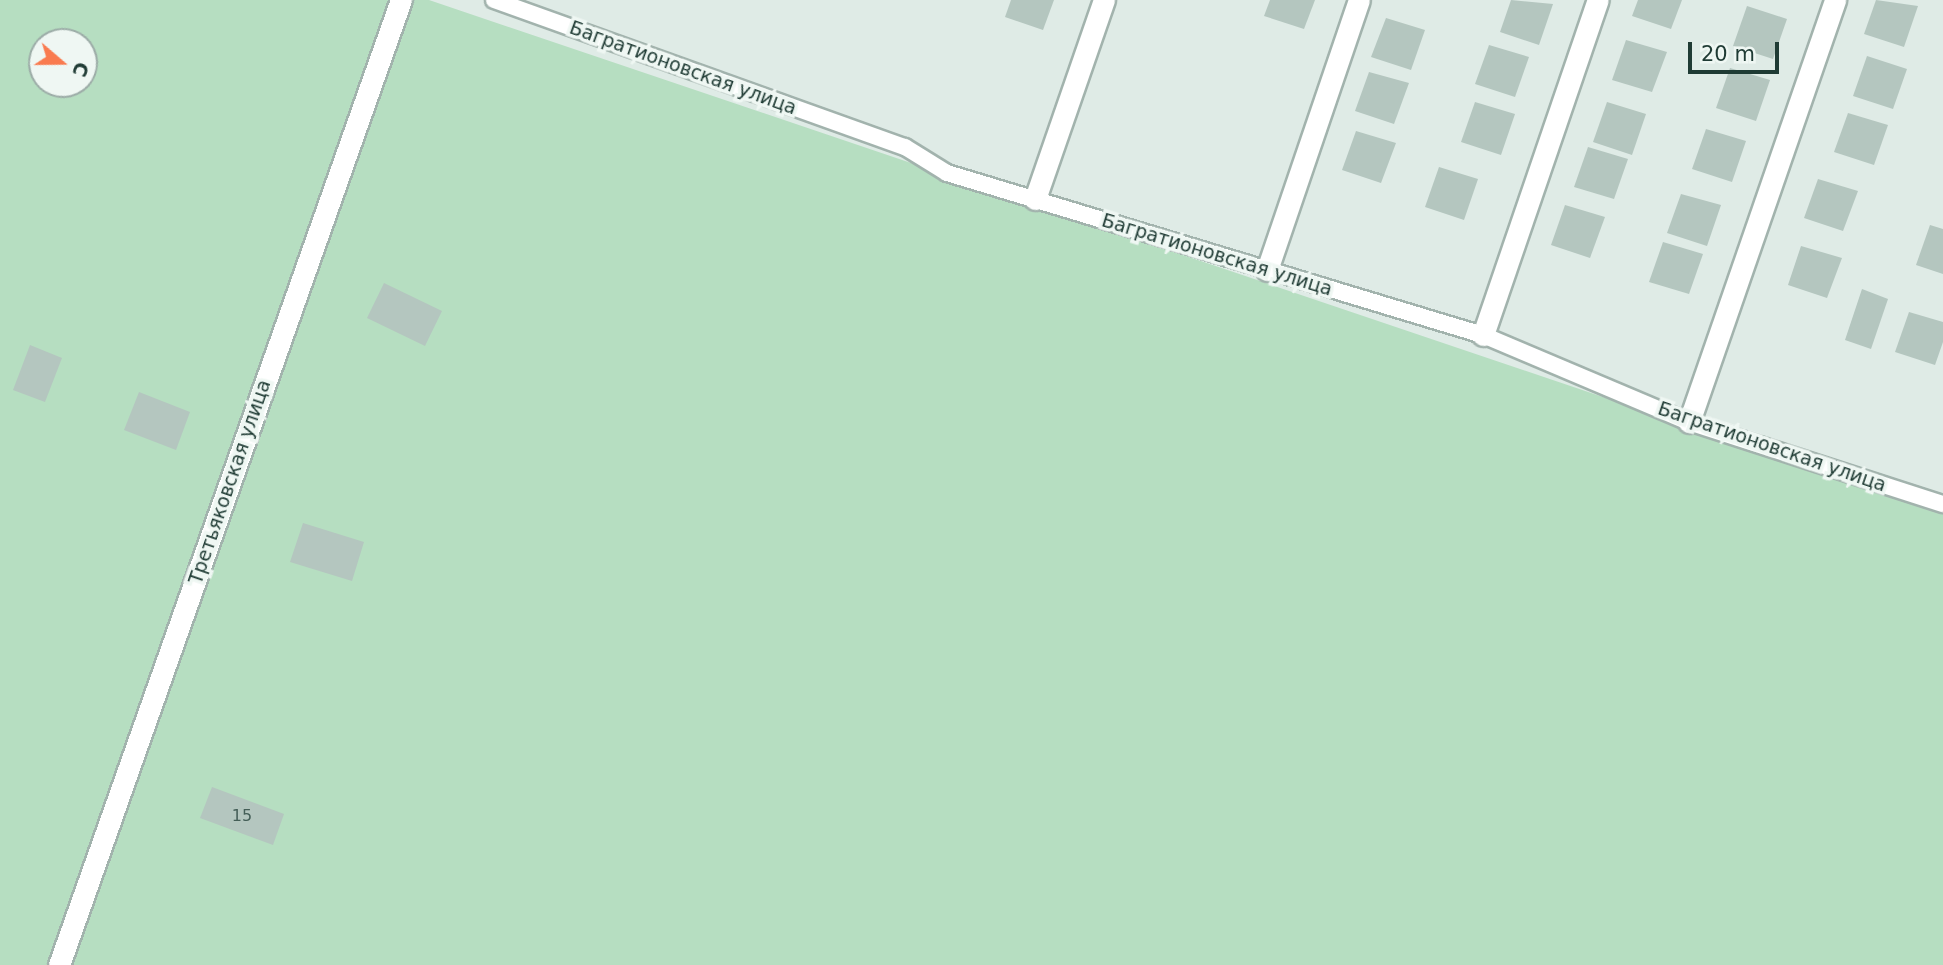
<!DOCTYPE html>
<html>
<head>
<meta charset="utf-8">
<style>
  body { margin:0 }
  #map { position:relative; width:1943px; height:965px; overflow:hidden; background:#dfebe6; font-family:"DejaVu Sans",sans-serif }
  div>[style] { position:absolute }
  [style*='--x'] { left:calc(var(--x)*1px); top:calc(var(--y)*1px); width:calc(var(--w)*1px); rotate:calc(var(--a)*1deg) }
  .green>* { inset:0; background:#b6dec1 }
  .building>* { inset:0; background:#b4c6bf }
  .roads { filter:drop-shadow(2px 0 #a2b3ad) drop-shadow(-2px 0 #a2b3ad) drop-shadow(0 2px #a2b3ad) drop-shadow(0 -2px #a2b3ad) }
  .lane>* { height:16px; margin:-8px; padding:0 8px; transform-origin:8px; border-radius:8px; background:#fff }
  .street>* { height:21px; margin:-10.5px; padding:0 10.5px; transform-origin:10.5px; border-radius:10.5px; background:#fff }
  span { translate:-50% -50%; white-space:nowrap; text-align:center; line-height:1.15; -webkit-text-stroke:7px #eff7f3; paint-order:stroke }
  .number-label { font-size:16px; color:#445e57 }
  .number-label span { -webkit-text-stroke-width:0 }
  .street-label { font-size:19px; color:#1f3b34 }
  .north { position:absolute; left:28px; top:28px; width:70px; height:70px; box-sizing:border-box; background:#eff7f3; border:2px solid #9caca7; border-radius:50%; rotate:110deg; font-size:19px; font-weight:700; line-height:28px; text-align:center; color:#1f3b34 }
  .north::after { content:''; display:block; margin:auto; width:24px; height:32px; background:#f97b4f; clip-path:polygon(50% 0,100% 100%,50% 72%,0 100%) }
  .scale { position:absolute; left:1688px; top:42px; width:91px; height:32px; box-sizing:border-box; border:4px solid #1f3b34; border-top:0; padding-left:9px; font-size:21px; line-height:24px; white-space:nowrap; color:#1f3b34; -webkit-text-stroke:5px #eff7f3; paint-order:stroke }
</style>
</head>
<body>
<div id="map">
  <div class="green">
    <div style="clip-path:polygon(evenodd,0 0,429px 0,1943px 512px,1943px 965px,0 965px,0 0,42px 42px,84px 42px,84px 84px,42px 84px,42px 42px)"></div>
  </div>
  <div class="building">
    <div style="clip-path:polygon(1011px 0,1054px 0,1043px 30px,1005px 17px)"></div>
    <div style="clip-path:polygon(1270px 0,1315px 0,1304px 29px,1264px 16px)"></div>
    <div style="clip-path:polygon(1511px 0,1553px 4px,1539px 45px,1500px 32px)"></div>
    <div style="clip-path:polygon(1638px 0,1682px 0,1671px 29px,1632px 16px)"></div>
    <div style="clip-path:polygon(1876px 0,1918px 6px,1904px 47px,1864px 34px)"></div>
    <div style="clip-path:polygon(1747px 6px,1787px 19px,1773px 59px,1733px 46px)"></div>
    <div style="clip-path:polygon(1386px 18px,1425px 30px,1411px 70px,1371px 57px)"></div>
    <div style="clip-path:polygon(1626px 40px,1667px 52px,1652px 92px,1612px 80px)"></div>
    <div style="clip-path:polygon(1489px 45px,1529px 57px,1515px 97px,1475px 84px)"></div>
    <div style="clip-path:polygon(1867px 56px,1907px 69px,1893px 109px,1853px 96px)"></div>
    <div style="clip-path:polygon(1730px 68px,1770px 80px,1756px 121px,1716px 108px)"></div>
    <div style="clip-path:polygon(1369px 72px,1409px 83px,1394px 124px,1355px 111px)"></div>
    <div style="clip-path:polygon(1475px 102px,1515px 114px,1501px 155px,1461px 142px)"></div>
    <div style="clip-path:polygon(1607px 102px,1646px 114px,1632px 155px,1593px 142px)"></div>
    <div style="clip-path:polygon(1848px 113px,1888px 125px,1874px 165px,1834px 152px)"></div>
    <div style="clip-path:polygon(1706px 129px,1746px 141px,1732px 182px,1692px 169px)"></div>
    <div style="clip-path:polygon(1356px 131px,1396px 143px,1381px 183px,1342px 170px)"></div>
    <div style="clip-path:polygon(1588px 147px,1628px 159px,1614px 199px,1574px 187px)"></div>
    <div style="clip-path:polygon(1439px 167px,1478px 179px,1464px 220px,1425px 207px)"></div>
    <div style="clip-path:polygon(1818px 179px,1858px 191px,1843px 231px,1804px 218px)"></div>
    <div style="clip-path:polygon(1681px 194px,1721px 205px,1707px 246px,1667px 233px)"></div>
    <div style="clip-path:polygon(1565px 205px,1605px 217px,1590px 258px,1551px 245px)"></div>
    <div style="clip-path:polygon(1930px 225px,1943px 229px,1943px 274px,1916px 265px)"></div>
    <div style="clip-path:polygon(1663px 242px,1703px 254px,1689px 294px,1649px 282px)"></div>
    <div style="clip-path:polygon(1801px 246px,1842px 258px,1827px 298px,1788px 285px)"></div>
    <div style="clip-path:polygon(384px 283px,442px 311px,425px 346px,367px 318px)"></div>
    <div style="clip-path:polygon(1862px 289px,1888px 299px,1871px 349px,1845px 340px)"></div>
    <div style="clip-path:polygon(1909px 312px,1943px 322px,1943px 342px,1935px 365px,1895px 352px)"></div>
    <div style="clip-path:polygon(30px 345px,62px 358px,45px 402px,13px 390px)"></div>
    <div style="clip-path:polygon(139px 392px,190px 412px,176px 450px,124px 430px)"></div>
    <div style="clip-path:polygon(303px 523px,364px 542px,352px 581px,290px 562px)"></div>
    <div style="clip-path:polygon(212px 787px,284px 814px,273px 845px,200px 818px)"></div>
  </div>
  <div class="roads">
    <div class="lane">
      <div style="--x:494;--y:0;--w:436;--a:19.7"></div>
      <div style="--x:905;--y:147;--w:49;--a:31.8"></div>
      <div style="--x:947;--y:173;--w:560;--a:16.82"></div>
      <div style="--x:1483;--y:335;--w:224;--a:22.9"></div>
      <div style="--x:1689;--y:422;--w:267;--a:17.9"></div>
    </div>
    <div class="street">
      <div style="--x:1035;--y:199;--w:211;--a:-70.9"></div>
      <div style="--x:1267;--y:270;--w:285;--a:-71.2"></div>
      <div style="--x:1483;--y:335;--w:354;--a:-71.1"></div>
      <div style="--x:1689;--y:422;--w:447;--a:-70.9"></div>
      <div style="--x:59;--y:965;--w:1024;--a:-70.49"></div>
    </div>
  </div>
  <div class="number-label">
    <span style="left:242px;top:816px">15</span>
  </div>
  <div class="street-label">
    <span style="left:683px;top:68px;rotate:20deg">Багратионовская улица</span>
    <span style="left:1217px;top:255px;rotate:17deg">Багратионовская улица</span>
    <span style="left:1772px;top:447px;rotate:19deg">Багратионовская улица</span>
    <span style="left:230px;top:482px;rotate:-71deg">Третьяковская улица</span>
  </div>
  <div class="north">С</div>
  <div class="scale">20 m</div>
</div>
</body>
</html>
